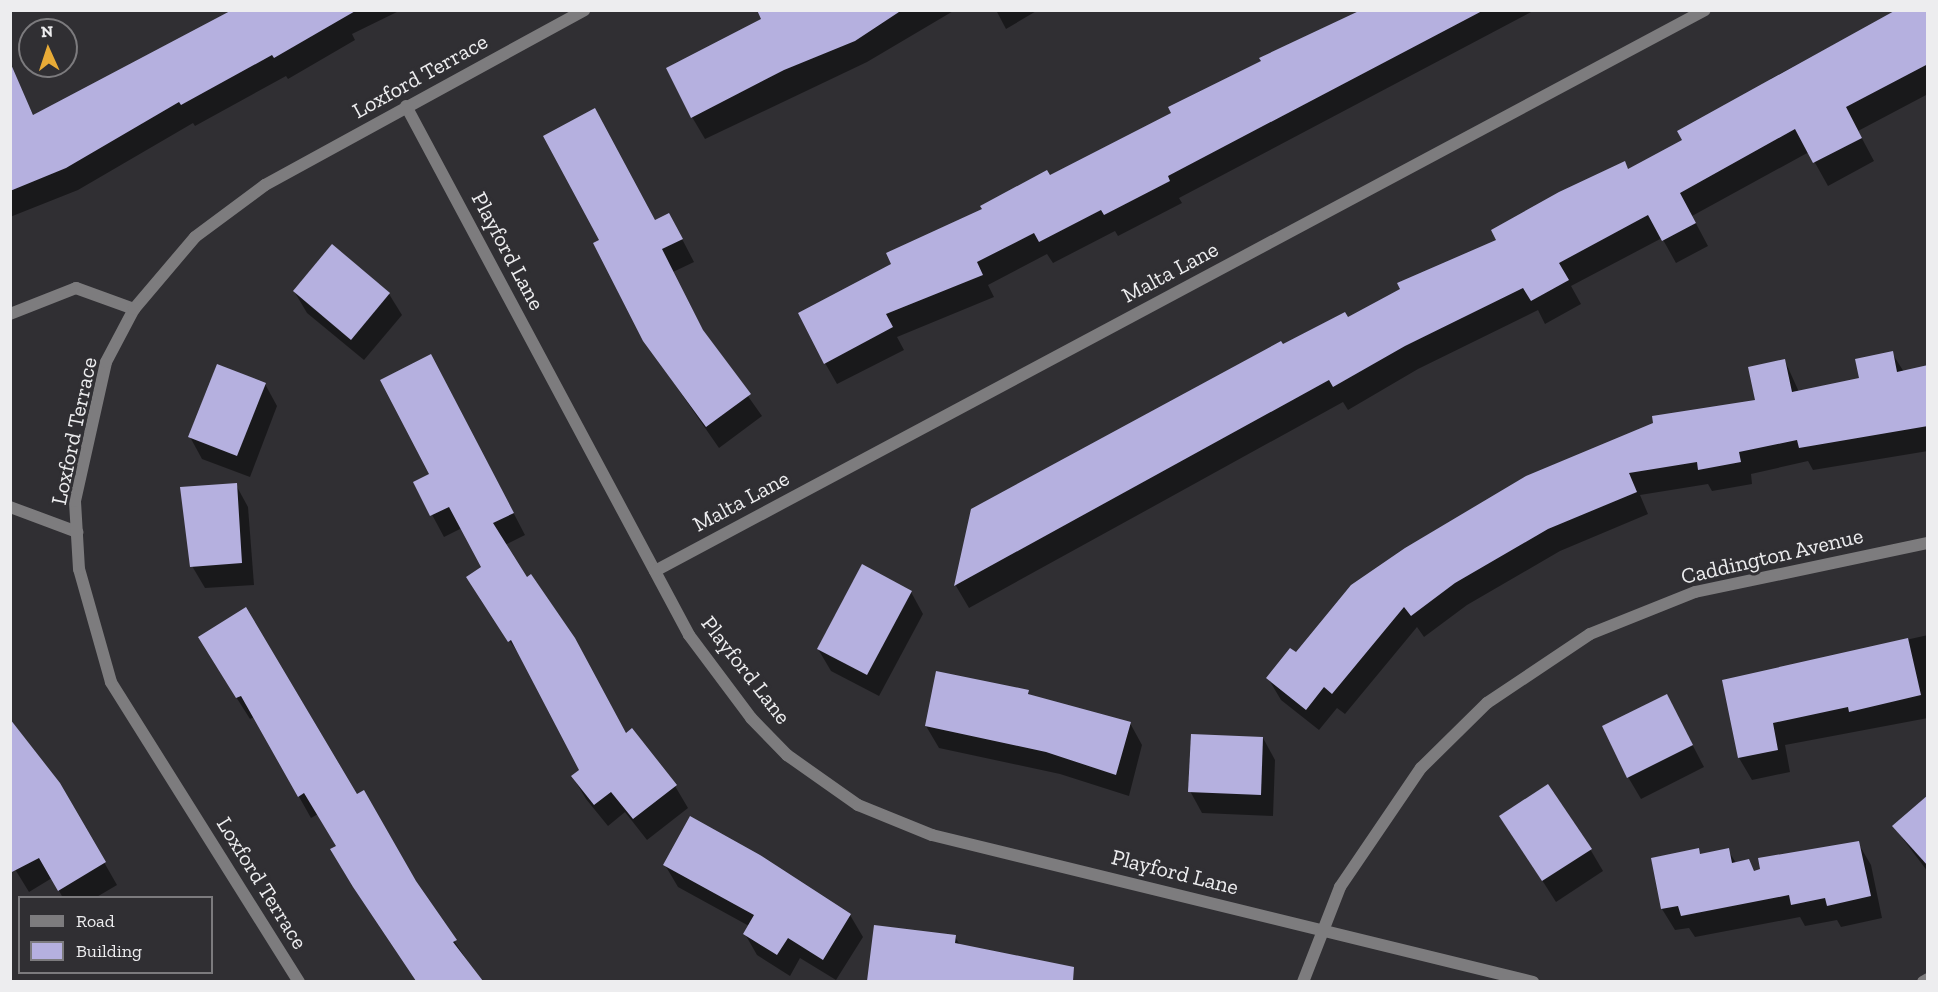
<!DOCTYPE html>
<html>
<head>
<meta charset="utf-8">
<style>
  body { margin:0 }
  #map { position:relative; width:1938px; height:992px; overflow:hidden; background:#302f33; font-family:"Zilla Slab",serif }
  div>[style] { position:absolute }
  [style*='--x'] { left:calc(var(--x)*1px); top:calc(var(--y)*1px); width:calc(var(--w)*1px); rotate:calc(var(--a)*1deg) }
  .shadow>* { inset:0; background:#0007 }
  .building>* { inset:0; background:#b5b0df }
  .lane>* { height:12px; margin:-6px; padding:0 6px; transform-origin:6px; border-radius:6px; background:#7d7c7e }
  .street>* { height:12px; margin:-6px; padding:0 6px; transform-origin:6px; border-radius:6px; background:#7d7c7e }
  span { translate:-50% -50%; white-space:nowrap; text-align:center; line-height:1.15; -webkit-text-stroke:6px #302f33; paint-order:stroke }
  .street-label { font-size:22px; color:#ededef }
  .frame { position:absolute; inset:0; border:12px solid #ededef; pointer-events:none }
  .legend { position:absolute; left:18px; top:896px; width:195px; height:78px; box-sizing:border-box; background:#302f33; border:2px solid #7c7b7e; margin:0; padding:8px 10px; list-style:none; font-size:18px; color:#ededef }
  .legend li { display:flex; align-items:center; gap:12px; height:30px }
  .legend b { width:30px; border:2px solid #7c7b7e }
  .north { position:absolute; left:18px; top:18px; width:60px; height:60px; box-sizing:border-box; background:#302f33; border:2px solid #7c7b7e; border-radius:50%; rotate:357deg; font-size:16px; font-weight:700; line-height:24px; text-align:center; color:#ededef }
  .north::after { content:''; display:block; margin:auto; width:21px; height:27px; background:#e8ab37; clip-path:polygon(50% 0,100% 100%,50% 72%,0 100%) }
</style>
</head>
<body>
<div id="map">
  <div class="shadow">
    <div style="clip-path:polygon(249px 10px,401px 10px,352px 34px,355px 40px,288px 79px,286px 76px,195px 126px,193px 123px,78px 190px,10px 217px,10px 110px,27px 103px,34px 116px)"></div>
    <div style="clip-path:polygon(776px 10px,955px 10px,867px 62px,705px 139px,692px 117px,763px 19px)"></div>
    <div style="clip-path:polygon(996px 10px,1038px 10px,1006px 29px)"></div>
    <div style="clip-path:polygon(1364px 10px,1535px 10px,1179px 198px,1182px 203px,1118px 236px,1115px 231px,1053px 263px,1047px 254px,988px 285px,994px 297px,897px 337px,904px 350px,837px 384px,825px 363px,893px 265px,1173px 114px,1263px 62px,1261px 58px)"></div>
    <div style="clip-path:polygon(1899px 10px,1928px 10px,1928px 94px,1858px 131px,1874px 161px,1828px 186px,1809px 152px,1692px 216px,1708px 246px,1676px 263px,1662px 238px,1571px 286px,1581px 304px,1545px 324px,1538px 310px,1418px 369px,1348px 410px,1343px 402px,969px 608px,956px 586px,972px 510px,1283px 346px,1348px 319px,1499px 241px,1684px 140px,1772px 82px,1770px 79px)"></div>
    <div style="clip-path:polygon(655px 222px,681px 237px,694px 262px,673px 272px,706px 337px,762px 416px,719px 448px,644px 340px)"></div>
    <div style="clip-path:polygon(294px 291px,389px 294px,402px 315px,364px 360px,307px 313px)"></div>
    <div style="clip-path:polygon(1892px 353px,1904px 372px,1928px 367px,1928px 451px,1813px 470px,1808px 461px,1751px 474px,1752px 484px,1712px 491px,1708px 484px,1640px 495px,1648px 514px,1560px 551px,1467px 605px,1424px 637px,1417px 627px,1345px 714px,1337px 708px,1319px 730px,1281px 700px,1268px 678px,1296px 655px,1757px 401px,1785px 361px,1799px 392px,1861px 379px)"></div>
    <div style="clip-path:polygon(443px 378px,525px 535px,505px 545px,626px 735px,675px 786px,688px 808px,647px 840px,625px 812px,608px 826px,586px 799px,573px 777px,581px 770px,524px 661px,480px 599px,483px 568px,462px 528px,444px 537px,415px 483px,431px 474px)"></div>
    <div style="clip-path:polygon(265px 384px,277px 406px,250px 477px,202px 459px,190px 437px)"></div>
    <div style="clip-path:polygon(236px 485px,248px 507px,254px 585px,205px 588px,192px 566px)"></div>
    <div style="clip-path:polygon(911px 592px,923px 614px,879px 696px,831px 671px,818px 649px)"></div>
    <div style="clip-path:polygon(1928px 635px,1928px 718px,1785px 745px,1790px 772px,1752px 780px,1739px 758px,1723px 681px)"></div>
    <div style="clip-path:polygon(212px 659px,356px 796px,364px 792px,415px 881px,481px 982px,419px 982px,344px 872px,337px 847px,318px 814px,311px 818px,254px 717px,250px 719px)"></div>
    <div style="clip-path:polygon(1028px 692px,1031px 696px,1130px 723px,1142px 745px,1129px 796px,1060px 774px,939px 748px,926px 726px)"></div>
    <div style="clip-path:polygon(1667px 696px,1704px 767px,1641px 799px,1628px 777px)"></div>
    <div style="clip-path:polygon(1263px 738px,1275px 760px,1273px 816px,1202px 813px,1190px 791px)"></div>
    <div style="clip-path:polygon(61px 787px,117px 885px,95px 898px,63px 898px,52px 878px,29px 892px,10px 861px)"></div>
    <div style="clip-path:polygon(1928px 797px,1928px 872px,1894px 827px)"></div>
    <div style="clip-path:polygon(1501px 816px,1590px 849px,1603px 871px,1556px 902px)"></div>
    <div style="clip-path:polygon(1858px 843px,1871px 865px,1882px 918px,1841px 927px,1837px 920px,1805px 926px,1800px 917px,1695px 937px,1689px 928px,1675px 930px,1662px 909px,1698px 850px,1701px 855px,1728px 850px,1736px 863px,1755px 872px)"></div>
    <div style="clip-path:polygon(665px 865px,850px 915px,863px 937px,836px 980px,800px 958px,790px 976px,757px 955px,745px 934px,749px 926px,678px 887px)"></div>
    <div style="clip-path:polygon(875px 927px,955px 937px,960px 945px,1057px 965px,1066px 982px,869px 982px)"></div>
  </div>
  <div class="building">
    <div style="clip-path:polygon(232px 10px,357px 10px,274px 58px,272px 55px,181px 105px,179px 102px,66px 168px,10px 191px,10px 62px,33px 115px)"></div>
    <div style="clip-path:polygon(757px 10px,902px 10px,855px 41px,784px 70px,691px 118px,666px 68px,761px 19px)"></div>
    <div style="clip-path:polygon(1361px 10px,1484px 10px,1168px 176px,1170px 181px,1104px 215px,1101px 210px,1039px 242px,1034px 233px,977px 262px,983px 275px,886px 314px,893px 327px,824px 364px,798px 313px,891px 264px,886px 253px,982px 209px,980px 206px,1047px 170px,1050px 175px,1171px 113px,1168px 107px,1261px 61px,1259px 58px)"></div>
    <div style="clip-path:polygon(1896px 10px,1928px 10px,1928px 64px,1846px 107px,1862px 138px,1813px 163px,1795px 129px,1680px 193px,1696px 223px,1662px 241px,1648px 215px,1559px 263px,1569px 280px,1531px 301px,1523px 288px,1405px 346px,1333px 387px,1329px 380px,954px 586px,971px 509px,1281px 341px,1283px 344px,1345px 312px,1348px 317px,1400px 289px,1397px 283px,1496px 240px,1491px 230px,1559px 192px,1625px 161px,1628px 169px,1682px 140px,1677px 131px)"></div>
    <div style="clip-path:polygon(595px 108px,655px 220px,669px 213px,683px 239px,662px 249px,703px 330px,751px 394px,706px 427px,643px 341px,593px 243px,599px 240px,543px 136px)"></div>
    <div style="clip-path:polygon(332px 244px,390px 293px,351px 340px,293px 291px)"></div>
    <div style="clip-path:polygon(1893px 351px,1897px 372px,1928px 365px,1928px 426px,1799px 448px,1797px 440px,1739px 452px,1741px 462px,1698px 470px,1697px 462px,1629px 473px,1637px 492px,1548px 529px,1455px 583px,1411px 616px,1404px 607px,1332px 694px,1324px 687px,1306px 710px,1266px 678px,1290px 648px,1296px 652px,1351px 585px,1405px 548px,1526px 476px,1653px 423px,1652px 416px,1755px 400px,1748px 367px,1785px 359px,1792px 392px,1859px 378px,1855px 359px)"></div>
    <div style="clip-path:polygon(431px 354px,514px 513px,493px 523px,527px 577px,531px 574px,575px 638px,626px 733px,632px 728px,677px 785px,633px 819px,611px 792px,594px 805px,571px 776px,579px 770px,511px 640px,508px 642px,466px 577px,481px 567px,449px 507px,430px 516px,413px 482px,429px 474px,380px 380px)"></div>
    <div style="clip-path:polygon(217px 364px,266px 383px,237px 456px,188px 437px)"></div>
    <div style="clip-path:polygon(237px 483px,242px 563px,190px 567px,180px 487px)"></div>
    <div style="clip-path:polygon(862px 564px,912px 591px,867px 675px,817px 649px)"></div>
    <div style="clip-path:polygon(246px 607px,357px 794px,364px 790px,416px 881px,457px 940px,453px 942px,483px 981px,416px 981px,353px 887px,330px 849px,336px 846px,304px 793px,298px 797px,241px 696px,236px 698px,198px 637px)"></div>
    <div style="clip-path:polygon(1908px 638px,1921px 695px,1849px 712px,1848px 707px,1773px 723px,1778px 750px,1738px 758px,1722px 680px)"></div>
    <div style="clip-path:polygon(936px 671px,1029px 690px,1028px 694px,1131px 722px,1116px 775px,1046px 752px,925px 726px)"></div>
    <div style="clip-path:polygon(1667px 694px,1693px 745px,1627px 778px,1602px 726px)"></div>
    <div style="clip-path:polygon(10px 719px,60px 783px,106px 862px,58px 891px,39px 858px,10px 873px)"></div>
    <div style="clip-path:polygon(1191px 734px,1263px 737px,1261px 795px,1188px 792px)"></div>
    <div style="clip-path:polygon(1548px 784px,1592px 849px,1542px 881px,1499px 816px)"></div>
    <div style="clip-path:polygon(1928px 795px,1928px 866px,1892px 826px)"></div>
    <div style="clip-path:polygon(690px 816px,760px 855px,851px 914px,823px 960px,788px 938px,777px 955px,743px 934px,754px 915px,663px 865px)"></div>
    <div style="clip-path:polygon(1859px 841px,1871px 896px,1827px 906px,1825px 898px,1791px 905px,1789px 895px,1681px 916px,1678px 906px,1661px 909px,1651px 858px,1699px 848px,1700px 854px,1729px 848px,1732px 863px,1749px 859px,1754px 871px,1760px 869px,1758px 858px)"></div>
    <div style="clip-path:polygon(874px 925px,956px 935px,955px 943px,1074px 967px,1073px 981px,867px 981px)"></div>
  </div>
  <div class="lane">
    <div style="--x:10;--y:314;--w:71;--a:-21.5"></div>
    <div style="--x:76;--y:288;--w:62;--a:19.9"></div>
    <div style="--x:10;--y:507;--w:72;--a:20.5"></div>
  </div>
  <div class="street">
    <div style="--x:406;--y:106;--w:600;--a:61.85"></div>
    <div style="--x:689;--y:635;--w:104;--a:53.2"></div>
    <div style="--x:751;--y:718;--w:52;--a:45.8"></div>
    <div style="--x:787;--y:755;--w:87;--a:35.2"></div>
    <div style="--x:858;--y:805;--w:80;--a:22.1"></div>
    <div style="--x:932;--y:835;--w:619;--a:13.74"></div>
    <div style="--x:655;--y:571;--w:1190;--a:-28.11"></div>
    <div style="--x:299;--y:982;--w:354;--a:-122.1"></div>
    <div style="--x:111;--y:682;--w:117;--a:-105.8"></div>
    <div style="--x:79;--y:569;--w:68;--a:-93.4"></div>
    <div style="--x:75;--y:501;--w:142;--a:-77.4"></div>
    <div style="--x:106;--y:362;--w:60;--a:-62.2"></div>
    <div style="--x:134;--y:309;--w:94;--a:-49.7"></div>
    <div style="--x:195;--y:237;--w:87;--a:-36.6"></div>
    <div style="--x:265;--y:185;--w:364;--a:-28.7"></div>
    <div style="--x:1303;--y:982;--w:102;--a:-68.7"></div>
    <div style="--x:1340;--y:887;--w:144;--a:-55.8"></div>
    <div style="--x:1421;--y:768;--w:93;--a:-44.6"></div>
    <div style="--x:1487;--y:703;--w:124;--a:-33.8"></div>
    <div style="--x:1590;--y:634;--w:113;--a:-21.8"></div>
    <div style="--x:1695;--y:592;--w:238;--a:-11.9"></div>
    <div style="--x:1923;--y:982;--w:6;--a:-31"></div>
  </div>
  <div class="street-label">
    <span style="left:420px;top:76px;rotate:-29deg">Loxford Terrace</span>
    <span style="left:508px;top:251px;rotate:62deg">Playford Lane</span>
    <span style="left:1170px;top:272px;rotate:-28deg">Malta Lane</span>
    <span style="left:74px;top:431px;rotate:-78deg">Loxford Terrace</span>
    <span style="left:741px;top:501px;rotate:-28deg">Malta Lane</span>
    <span style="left:1772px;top:556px;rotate:-13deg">Caddington Avenue</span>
    <span style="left:746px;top:670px;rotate:52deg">Playford Lane</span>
    <span style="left:1175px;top:872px;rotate:14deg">Playford Lane</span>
    <span style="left:262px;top:883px;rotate:58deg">Loxford Terrace</span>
  </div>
  <div class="frame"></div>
  <ul class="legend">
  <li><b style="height:8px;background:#7d7c7e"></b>Road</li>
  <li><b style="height:16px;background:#b5b0df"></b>Building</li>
  </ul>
  <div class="north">N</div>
</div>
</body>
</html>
